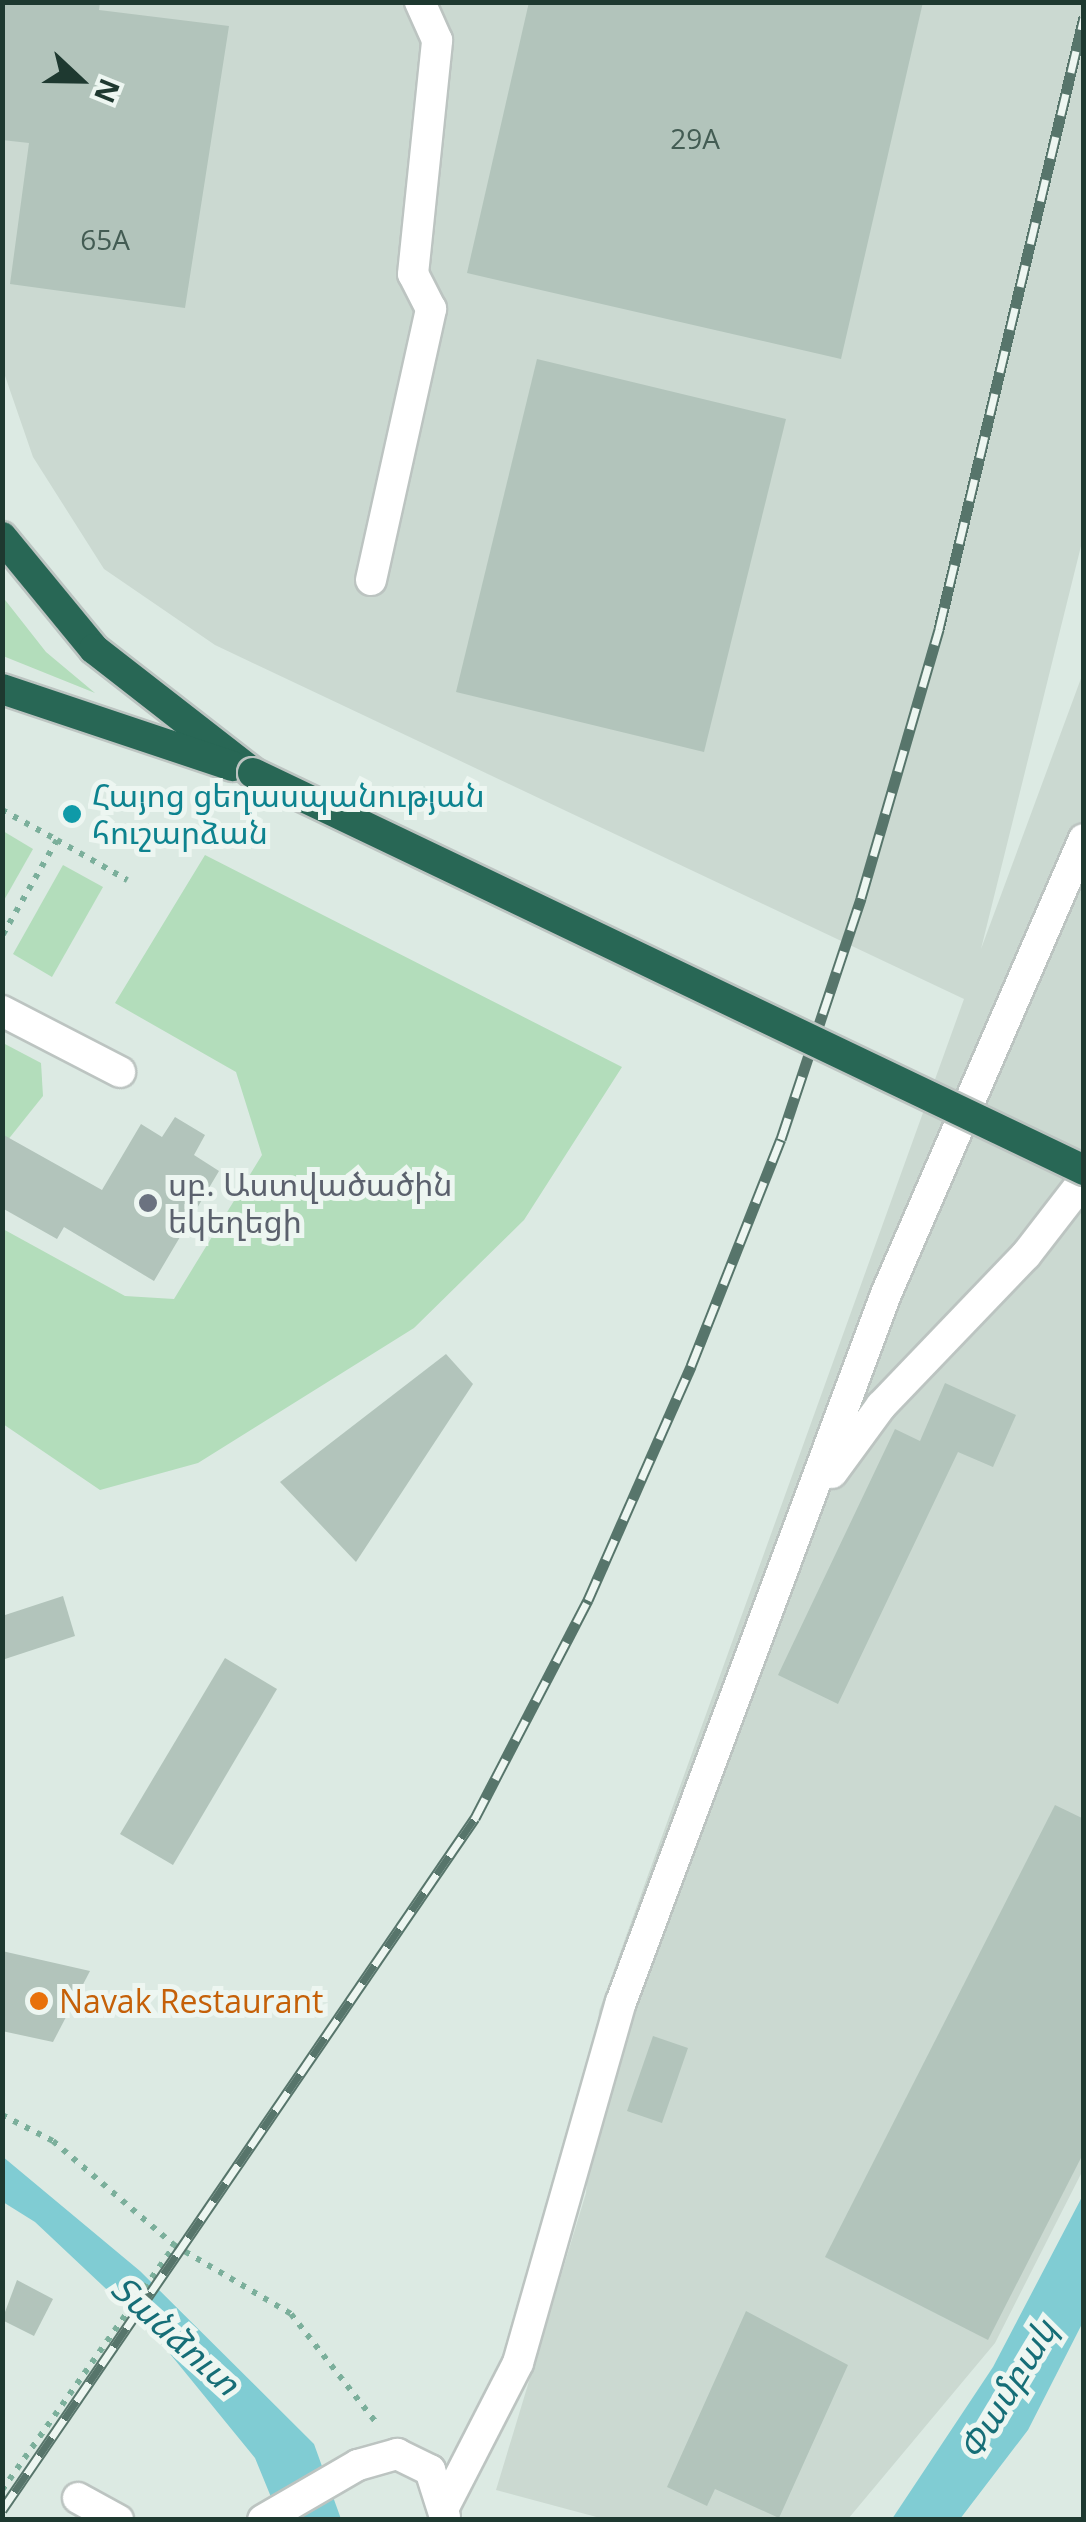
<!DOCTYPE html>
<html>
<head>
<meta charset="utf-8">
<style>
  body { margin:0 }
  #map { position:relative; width:1086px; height:2522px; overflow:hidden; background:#dceae3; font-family:"Open Sans","Noto Sans Armenian",sans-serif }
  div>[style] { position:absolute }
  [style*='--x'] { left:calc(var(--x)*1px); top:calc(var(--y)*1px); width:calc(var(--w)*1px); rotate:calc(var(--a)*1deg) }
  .built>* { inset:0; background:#cbd9d1 }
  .green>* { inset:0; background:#b3ddbb }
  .water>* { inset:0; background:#80ccd3 }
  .building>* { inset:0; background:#b2c4bb }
  .path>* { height:6px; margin-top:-3px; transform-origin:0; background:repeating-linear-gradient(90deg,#7baf9b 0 5px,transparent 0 13px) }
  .roads { filter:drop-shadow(2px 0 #bcc4c1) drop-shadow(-2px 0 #bcc4c1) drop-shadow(0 2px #bcc4c1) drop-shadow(0 -2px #bcc4c1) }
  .minor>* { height:30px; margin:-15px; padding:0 15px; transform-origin:15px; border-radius:15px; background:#fff }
  .highway>* { height:30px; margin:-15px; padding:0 15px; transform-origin:15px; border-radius:15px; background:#286755 }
  .rail>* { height:11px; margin-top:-5.5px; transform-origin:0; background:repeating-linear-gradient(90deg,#edf6f1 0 22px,#57756b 0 44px); box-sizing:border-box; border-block:2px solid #57756b }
  .bridges { filter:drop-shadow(2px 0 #bcc4c1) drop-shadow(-2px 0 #bcc4c1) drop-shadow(0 2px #bcc4c1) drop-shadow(0 -2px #bcc4c1) }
  .highway-bridge>* { height:30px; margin:-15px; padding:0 15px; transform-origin:15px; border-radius:15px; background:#286755 }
  .dots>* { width:28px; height:28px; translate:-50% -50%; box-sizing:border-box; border:5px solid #edf6f1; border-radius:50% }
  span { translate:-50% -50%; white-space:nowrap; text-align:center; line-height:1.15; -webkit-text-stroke:10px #edf6f1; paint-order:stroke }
  .number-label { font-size:28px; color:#435c53 }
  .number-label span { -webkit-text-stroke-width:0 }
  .culture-label { font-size:32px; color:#0d838f }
  .left { translate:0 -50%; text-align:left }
  .worship-label { font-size:32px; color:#5b616d }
  .food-label { font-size:32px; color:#c56008 }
  .water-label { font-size:35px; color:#166e77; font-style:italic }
  .frame { position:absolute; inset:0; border:5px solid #1e3930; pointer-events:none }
  .north { position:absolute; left:30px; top:30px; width:100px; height:100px; -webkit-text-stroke:8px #edf6f1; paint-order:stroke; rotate:112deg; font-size:28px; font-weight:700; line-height:40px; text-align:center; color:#1e3930 }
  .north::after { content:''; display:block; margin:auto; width:35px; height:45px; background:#1e3930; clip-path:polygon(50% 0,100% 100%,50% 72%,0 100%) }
</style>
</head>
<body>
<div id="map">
  <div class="built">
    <div style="clip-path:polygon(2px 3px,1083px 3px,1083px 538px,981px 949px,1083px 673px,1083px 2170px,995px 2343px,848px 2519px,604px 2519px,496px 2490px,586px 2193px,599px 2011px,964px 999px,215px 645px,104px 569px,33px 457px,3px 370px)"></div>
  </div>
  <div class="green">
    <div style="clip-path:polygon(2px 596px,46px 652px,95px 693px,3px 656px)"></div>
    <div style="clip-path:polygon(3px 831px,33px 849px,3px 902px)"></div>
    <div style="clip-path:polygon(205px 855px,622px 1067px,524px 1220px,414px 1328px,198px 1463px,100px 1490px,3px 1424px,3px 1229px,125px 1296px,174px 1299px,262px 1155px,236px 1072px,115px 1003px)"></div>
    <div style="clip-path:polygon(63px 865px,103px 887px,52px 977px,13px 954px)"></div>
    <div style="clip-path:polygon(3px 1043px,41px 1063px,43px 1096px,3px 1146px)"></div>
  </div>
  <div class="water">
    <div style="clip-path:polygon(2px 2156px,140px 2271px,314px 2444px,341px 2519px,280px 2519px,255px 2458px,153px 2333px,35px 2222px,3px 2202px)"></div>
    <div style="clip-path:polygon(1083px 2195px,1083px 2322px,1028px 2430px,960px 2519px,892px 2519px,993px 2367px)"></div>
  </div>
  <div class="building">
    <div style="clip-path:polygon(2px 2px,100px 2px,99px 10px,229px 26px,185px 308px,10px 284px,29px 143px,2px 140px)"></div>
    <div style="clip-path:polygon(529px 2px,923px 2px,841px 359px,467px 273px)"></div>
    <div style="clip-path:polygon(537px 359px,786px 419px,704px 752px,456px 692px)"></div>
    <div style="clip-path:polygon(175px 1117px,205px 1135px,194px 1155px,219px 1171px,154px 1281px,64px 1227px,57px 1239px,2px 1208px,2px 1134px,102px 1190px,141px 1124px,162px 1137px)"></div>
    <div style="clip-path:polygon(446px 1354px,473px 1384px,356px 1562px,280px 1482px)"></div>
    <div style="clip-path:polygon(945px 1383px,1016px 1415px,993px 1467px,958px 1452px,838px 1704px,778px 1675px,895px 1429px,920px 1441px)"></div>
    <div style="clip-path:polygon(63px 1596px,75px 1636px,2px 1660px,2px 1616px)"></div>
    <div style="clip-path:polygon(225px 1658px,277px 1689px,173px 1865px,120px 1834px)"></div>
    <div style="clip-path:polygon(1055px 1805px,1084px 1819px,1084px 2152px,988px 2340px,825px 2257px)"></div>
    <div style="clip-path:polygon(2px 1951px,90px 1971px,53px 2042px,2px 2031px)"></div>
    <div style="clip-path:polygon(653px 2036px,688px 2048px,662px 2123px,627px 2111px)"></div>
    <div style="clip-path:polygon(17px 2280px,53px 2299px,34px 2336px,2px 2320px)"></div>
    <div style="clip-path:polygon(746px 2311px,848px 2365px,779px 2518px,715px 2489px,707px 2506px,667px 2487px)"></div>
  </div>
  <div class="path">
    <div style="--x:2;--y:810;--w:63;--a:28.6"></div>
    <div style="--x:57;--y:840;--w:111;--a:119.8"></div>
    <div style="--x:57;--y:840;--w:81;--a:29.7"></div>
    <div style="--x:2;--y:2115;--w:57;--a:27"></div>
    <div style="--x:53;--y:2141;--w:160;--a:40.7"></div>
    <div style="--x:174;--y:2245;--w:136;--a:30.5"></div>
    <div style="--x:291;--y:2314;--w:136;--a:51.9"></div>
    <div style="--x:2;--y:2490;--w:299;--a:-54.8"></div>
  </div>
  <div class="roads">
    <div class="minor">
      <div style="--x:371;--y:580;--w:278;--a:-77.5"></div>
      <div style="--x:431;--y:309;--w:39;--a:-117"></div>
      <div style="--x:413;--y:274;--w:235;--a:-84.1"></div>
      <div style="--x:437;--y:40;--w:42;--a:-114.1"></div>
      <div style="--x:2;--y:1011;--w:133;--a:27.3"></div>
      <div style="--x:832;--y:1473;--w:83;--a:-53.8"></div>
      <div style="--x:881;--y:1406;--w:209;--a:-46.2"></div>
      <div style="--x:1026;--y:1255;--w:95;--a:-52.3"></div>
      <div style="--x:78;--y:2498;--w:46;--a:28.8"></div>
      <div style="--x:444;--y:2507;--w:162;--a:-62.8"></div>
      <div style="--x:518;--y:2363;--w:375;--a:-74.1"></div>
      <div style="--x:621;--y:2002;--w:756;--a:-69.48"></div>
      <div style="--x:886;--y:1294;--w:496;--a:-66.5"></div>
      <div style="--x:263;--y:2520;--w:110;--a:-30.1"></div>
      <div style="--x:358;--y:2465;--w:41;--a:-15.8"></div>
      <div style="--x:397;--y:2454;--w:37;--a:26"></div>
      <div style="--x:430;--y:2470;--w:49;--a:72.3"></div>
    </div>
    <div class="highway">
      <div style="--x:2;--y:537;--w:145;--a:50.6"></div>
      <div style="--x:94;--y:649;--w:202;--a:37.9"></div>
      <div style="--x:2;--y:689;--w:243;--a:18.5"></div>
    </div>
  </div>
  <div class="rail">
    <div style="--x:2;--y:2510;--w:838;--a:-55.65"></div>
    <div style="--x:475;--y:1818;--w:246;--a:-62.6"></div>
    <div style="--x:588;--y:1600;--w:256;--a:-66.2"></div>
    <div style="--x:691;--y:1366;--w:244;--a:-68.4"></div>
    <div style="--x:781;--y:1139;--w:254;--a:-71.6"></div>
    <div style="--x:861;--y:898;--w:280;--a:-73.8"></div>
    <div style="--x:939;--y:629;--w:629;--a:-76.67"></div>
  </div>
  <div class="bridges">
    <div class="highway-bridge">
      <div style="--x:253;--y:773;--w:921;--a:25.54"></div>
    </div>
  </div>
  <div class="dots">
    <div style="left:72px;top:814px;background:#0f9aa8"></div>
    <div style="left:148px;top:1203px;background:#6b7280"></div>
    <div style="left:39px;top:2001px;background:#e8710a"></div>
  </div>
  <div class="number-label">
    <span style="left:695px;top:138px">29A</span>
    <span style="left:105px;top:239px">65A</span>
  </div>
  <div class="culture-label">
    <span class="left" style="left:92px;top:814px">Հայոց ցեղասպանության<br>հուշարձան</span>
  </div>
  <div class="worship-label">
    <span class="left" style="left:168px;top:1203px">սբ. Աստվածածին<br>եկեղեցի</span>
  </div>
  <div class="food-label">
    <span class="left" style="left:59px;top:2001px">Navak Restaurant</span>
  </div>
  <div class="water-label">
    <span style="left:176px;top:2335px;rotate:42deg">Տանձուտ</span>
    <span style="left:1007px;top:2389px;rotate:-59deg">Փամբակ</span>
  </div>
  <div class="frame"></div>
  <div class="north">N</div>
</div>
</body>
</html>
